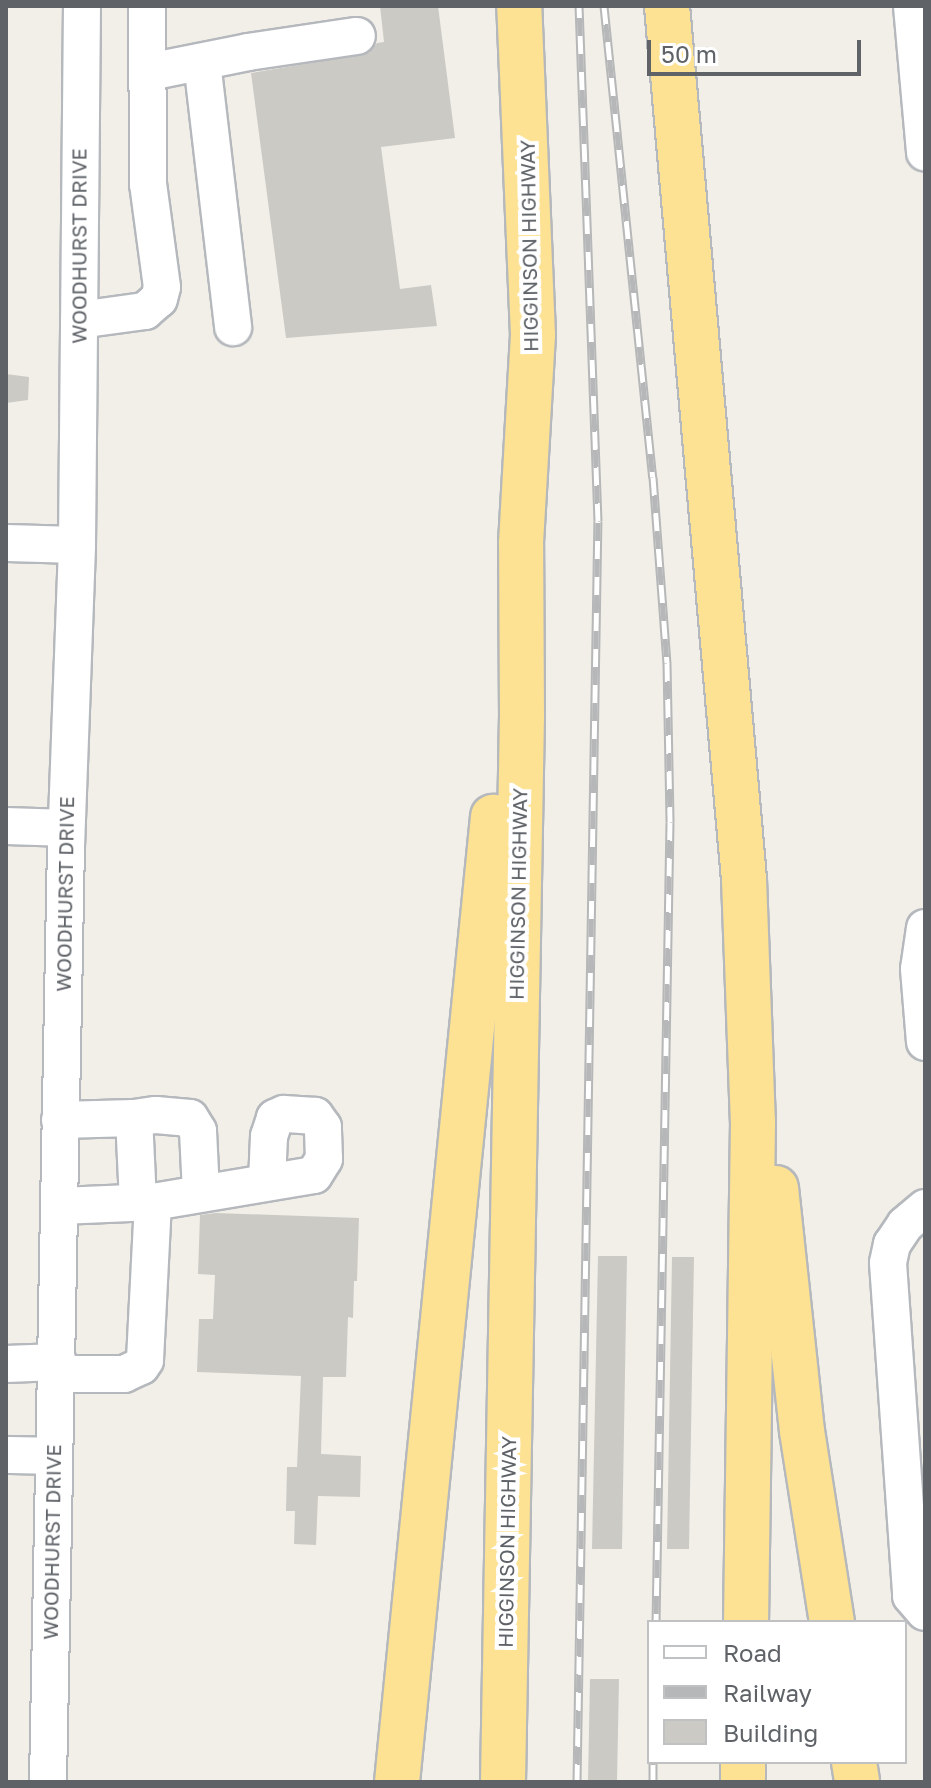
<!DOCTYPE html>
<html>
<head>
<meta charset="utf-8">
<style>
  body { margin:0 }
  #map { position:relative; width:931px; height:1788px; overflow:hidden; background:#f1efe8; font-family:"Golos Text",sans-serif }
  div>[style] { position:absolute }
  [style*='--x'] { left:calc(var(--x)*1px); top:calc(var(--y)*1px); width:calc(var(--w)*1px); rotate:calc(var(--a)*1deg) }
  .building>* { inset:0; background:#cccac5 }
  .roads { filter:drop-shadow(2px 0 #b5b8bc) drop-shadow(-2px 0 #b5b8bc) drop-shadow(0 2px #b5b8bc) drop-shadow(0 -2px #b5b8bc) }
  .minor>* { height:36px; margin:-18px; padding:0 18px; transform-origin:18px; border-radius:18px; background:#fff }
  .highway>* { height:44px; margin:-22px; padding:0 22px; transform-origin:22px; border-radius:22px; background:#fde293 }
  .rail>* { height:9px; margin-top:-4.5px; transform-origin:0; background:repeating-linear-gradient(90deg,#fff 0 18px,#b6b7b8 0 36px); box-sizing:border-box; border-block:2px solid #b6b7b8 }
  span { translate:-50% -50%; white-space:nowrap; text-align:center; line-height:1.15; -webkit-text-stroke:8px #fff; paint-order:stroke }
  .street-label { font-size:20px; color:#5f6368 }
  .frame { position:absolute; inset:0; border:8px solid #5f6368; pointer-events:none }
  .legend { position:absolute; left:647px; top:1620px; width:260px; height:144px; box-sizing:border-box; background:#fff; border:2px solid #bfc1c3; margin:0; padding:10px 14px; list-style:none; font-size:24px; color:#5f6368 }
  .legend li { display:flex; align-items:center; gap:16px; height:40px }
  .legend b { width:40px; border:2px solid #bfc1c3 }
  .scale { position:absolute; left:647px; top:40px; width:214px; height:36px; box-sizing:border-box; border:4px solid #5f6368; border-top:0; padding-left:10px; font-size:24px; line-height:28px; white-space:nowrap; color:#5f6368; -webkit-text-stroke:6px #fff; paint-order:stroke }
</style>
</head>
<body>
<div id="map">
  <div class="building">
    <div style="clip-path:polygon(380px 6px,438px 6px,455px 138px,381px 147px,400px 289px,431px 285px,437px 326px,286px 338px,251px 73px,369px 53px,377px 43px,384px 42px)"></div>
    <div style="clip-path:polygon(6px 374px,29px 377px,28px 400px,6px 403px)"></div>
    <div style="clip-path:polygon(216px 1213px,359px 1218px,357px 1281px,354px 1281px,353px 1318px,348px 1317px,346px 1377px,323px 1377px,321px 1454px,361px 1456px,360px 1497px,318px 1496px,316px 1545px,294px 1544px,295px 1511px,286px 1511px,287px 1467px,297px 1467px,301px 1376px,197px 1372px,199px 1319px,213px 1319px,215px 1275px,198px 1274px,200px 1215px)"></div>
    <div style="clip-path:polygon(598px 1256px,627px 1256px,622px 1549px,592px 1549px)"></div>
    <div style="clip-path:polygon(672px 1257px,694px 1257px,689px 1549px,667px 1549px)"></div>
    <div style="clip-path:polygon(590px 1679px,619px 1679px,617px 1782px,588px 1782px)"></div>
  </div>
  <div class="roads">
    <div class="minor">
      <div style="--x:912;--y:6;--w:147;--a:84.9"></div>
      <div style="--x:202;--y:62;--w:267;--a:83.3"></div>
      <div style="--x:149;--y:72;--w:101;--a:-11.4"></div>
      <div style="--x:248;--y:52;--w:110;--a:-8.4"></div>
      <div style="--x:79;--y:320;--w:67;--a:-7.8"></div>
      <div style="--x:145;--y:311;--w:18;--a:-41"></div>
      <div style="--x:159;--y:299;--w:12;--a:-76"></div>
      <div style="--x:162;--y:287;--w:104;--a:-97.7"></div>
      <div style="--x:148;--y:184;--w:178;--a:-90.3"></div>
      <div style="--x:6;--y:543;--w:71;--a:1.6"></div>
      <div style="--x:6;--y:826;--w:60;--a:1.9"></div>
      <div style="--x:925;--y:928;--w:41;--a:98.3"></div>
      <div style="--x:919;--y:969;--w:73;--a:85.3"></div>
      <div style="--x:60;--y:1120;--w:74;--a:-1.5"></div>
      <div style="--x:138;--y:1202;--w:84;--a:-92.7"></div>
      <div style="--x:134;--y:1118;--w:22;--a:-8"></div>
      <div style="--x:156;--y:1115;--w:34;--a:5"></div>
      <div style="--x:190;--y:1118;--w:15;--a:58"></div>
      <div style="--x:198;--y:1131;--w:62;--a:87.2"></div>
      <div style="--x:153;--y:1202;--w:163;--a:-9.5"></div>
      <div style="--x:314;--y:1175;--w:19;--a:-58"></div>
      <div style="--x:324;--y:1159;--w:32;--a:-92"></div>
      <div style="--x:323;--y:1127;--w:14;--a:-126"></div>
      <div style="--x:315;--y:1116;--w:31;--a:-176"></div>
      <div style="--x:284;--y:1114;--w:10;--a:156"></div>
      <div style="--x:275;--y:1118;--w:19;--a:108"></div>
      <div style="--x:269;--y:1136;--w:46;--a:92.5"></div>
      <div style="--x:925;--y:1208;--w:26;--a:140"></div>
      <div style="--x:905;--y:1225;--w:23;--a:124"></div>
      <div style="--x:892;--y:1244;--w:19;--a:102"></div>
      <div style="--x:888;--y:1263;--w:334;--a:86"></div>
      <div style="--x:911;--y:1596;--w:21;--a:49"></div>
      <div style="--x:6;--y:1364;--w:52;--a:-2.2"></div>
      <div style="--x:57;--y:1374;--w:67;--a:0"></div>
      <div style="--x:124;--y:1374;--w:19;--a:-25"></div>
      <div style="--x:141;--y:1366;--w:7;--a:-56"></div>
      <div style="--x:145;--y:1360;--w:158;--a:-87.1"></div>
      <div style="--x:153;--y:1202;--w:92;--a:177.5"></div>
      <div style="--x:6;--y:1455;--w:47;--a:1.2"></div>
      <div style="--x:48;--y:1782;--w:935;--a:-88.9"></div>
      <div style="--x:66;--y:847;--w:302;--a:-87.9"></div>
      <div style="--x:77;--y:545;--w:539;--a:-89.47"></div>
    </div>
    <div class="highway">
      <div style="--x:667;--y:6;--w:876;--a:84.96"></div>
      <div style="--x:744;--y:879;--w:243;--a:87.9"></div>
      <div style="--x:753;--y:1122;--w:500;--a:90.8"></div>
      <div style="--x:776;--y:1188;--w:244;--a:83.9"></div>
      <div style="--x:802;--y:1431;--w:193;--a:81.1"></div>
      <div style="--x:854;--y:1762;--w:20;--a:81"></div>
      <div style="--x:397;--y:1782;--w:970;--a:-84.32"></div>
      <div style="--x:503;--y:1782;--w:1065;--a:-88.98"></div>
      <div style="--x:522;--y:717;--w:174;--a:-90.3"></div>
      <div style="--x:521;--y:543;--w:208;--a:-86.7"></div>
      <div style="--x:533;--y:335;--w:329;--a:-92.4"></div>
      <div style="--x:743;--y:1782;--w:20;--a:-90"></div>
    </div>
  </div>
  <div class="rail">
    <div style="--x:604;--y:6;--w:474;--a:84.1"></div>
    <div style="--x:653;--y:477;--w:187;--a:85.7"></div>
    <div style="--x:667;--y:663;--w:159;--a:88.9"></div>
    <div style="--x:670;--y:822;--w:800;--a:91"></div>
    <div style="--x:577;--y:1782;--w:1261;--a:-89.05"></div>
    <div style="--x:598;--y:521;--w:515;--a:-92.11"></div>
    <div style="--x:653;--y:1782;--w:20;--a:-90"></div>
  </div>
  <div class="street-label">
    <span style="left:79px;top:246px;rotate:-90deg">WOODHURST DRIVE</span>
    <span style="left:529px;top:246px;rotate:-91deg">HIGGINSON HIGHWAY</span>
    <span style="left:65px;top:894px;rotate:-89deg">WOODHURST DRIVE</span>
    <span style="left:518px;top:894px;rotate:-89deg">HIGGINSON HIGHWAY</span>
    <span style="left:52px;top:1542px;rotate:-89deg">WOODHURST DRIVE</span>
    <span style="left:507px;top:1542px;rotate:-89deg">HIGGINSON HIGHWAY</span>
  </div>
  <div class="frame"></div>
  <ul class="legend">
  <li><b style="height:10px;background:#fff"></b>Road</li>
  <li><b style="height:10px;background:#b6b7b8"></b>Railway</li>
  <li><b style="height:22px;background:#cccac5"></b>Building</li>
  </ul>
  <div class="scale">50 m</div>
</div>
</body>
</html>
